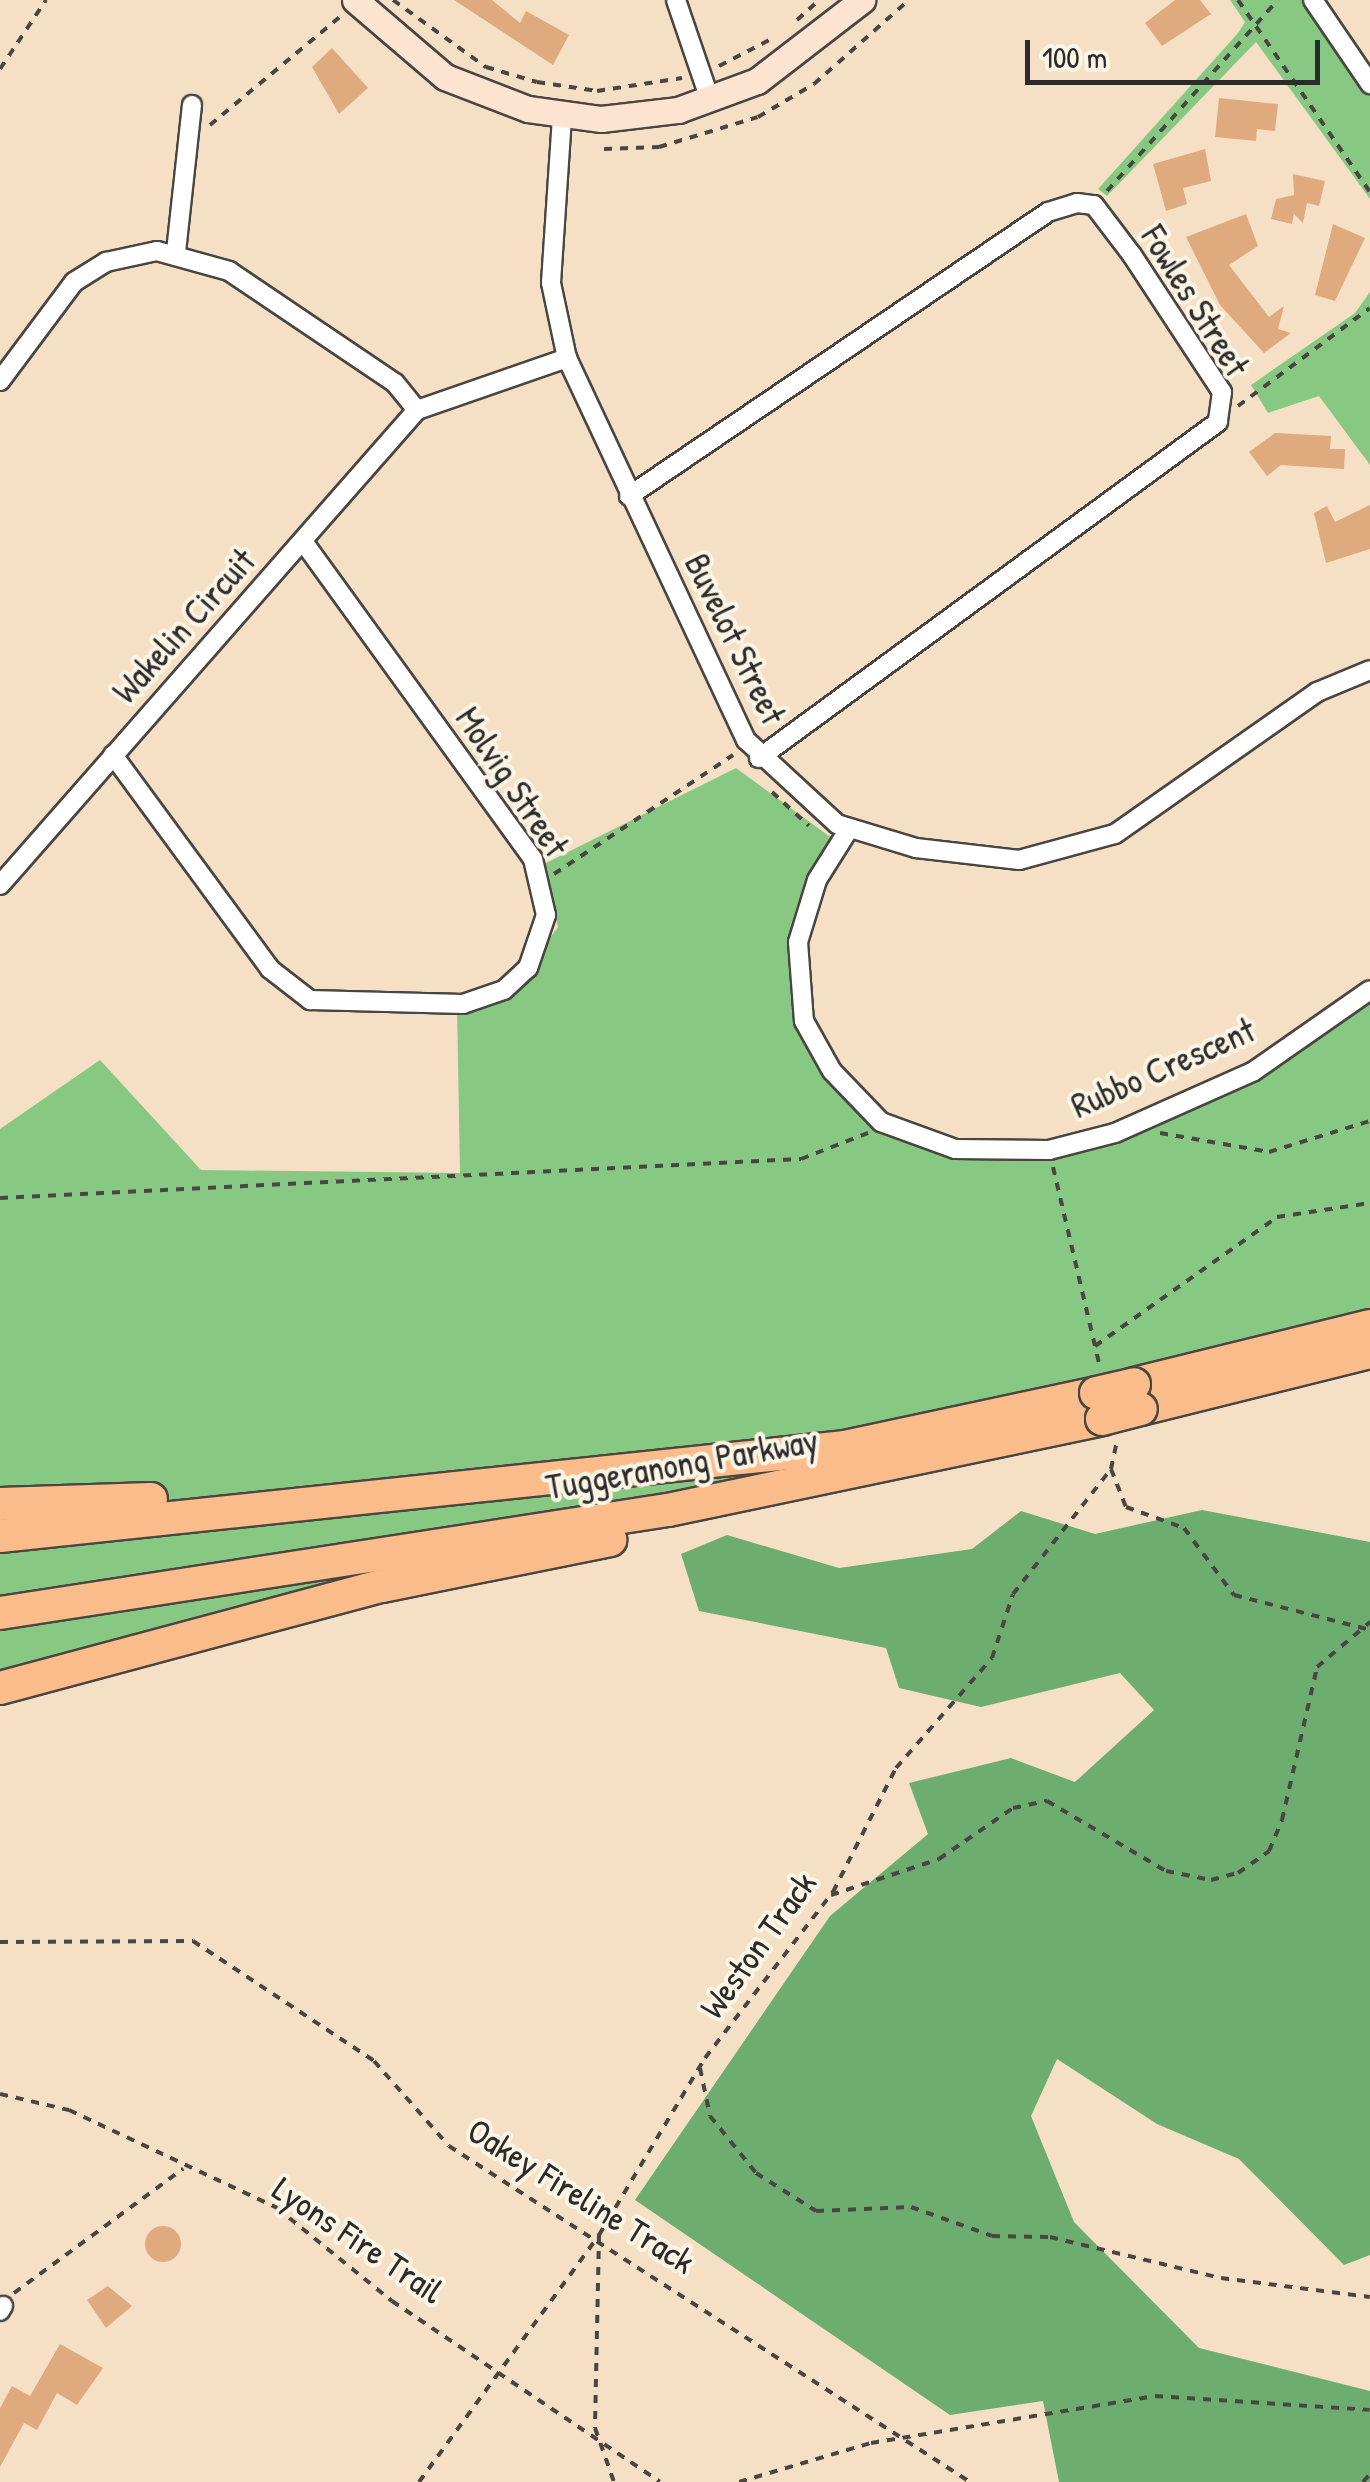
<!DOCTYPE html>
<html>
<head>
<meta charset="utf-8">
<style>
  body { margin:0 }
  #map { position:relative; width:1370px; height:2482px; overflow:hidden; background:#f5e0c6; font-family:"Patrick Hand",sans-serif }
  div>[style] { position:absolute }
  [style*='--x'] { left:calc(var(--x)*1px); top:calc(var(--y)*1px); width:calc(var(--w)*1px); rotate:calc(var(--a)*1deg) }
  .green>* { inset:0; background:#87c982 }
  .forest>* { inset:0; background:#6dad70 }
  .building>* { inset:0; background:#e0aa7f }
  .round { border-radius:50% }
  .path>* { height:4px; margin-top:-2px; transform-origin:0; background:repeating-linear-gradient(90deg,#494642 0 8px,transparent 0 16px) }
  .roads { filter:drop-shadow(2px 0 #494642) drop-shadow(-2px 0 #494642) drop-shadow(0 2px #494642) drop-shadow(0 -2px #494642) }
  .street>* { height:18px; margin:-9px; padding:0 9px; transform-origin:9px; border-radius:9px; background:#fff }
  .secondary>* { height:25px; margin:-12.5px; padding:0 12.5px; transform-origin:12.5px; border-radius:12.5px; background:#fde4d0 }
  .highway>* { height:32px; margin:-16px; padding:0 16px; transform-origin:16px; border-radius:16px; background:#f9bc8a }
  .bridges { filter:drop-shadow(2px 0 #494642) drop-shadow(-2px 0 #494642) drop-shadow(0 2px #494642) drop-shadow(0 -2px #494642) }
  .highway-bridge>* { height:32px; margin:-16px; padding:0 16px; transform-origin:16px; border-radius:16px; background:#f9bc8a }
  span { translate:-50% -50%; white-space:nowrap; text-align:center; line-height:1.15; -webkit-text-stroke:8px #fcf5e5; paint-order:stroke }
  .street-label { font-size:35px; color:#2b2b2b }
  .scale { position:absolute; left:1025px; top:40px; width:295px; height:45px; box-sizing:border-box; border:5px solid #2b2b2b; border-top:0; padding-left:12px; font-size:30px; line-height:35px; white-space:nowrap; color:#2b2b2b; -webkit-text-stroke:8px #fcf5e5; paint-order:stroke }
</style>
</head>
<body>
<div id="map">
  <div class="green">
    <div style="clip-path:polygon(1230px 0,1304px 0,1370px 92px,1370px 199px,1256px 42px,1107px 196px,1098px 189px,1238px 33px,1245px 22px)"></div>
    <div style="clip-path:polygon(1370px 292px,1370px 465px,1319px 396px,1268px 413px,1251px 385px,1355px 313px)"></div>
    <div style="clip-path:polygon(736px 768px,833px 839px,811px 879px,799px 1023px,879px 1127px,954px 1153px,1049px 1156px,1120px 1141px,1253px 1083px,1370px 1002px,1370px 1313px,831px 1441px,570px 1539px,0 1678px,0 1129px,100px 1060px,201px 1170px,460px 1173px,457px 1005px,524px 973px,558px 927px,544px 864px)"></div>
  </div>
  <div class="forest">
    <div style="clip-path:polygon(1202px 1510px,1370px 1542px,1370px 2255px,1344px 2265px,1239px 2159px,1157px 2124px,1057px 2059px,1031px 2116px,1074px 2222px,1199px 2348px,1370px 2391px,1370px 2482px,1059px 2482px,1043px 2401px,950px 2415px,635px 2200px,830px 1916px,928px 1834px,909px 1783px,1011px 1758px,1075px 1782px,1154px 1710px,1120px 1673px,981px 1707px,899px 1688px,886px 1648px,699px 1611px,681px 1554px,727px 1535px,839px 1568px,972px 1549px,1021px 1511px,1095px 1534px)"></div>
  </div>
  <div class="building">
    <div style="clip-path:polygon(454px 0,492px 0,520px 23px,526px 11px,569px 35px,553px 65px)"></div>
    <div style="clip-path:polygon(1175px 0,1200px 0,1211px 14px,1162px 46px,1145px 23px)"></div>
    <div style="clip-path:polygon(332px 48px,368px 88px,339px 114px,312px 67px)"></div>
    <div style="clip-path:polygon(1219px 98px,1278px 104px,1275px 131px,1257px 129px,1256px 141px,1215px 137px)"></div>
    <div style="clip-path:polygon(1205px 149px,1211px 181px,1183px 188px,1187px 204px,1166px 211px,1153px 164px)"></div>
    <div style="clip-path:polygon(1293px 174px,1325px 181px,1319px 206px,1307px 203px,1303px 223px,1294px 214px,1292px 224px,1271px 219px,1276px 199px,1294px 195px)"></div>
    <div style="clip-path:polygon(1246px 214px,1258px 246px,1229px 265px,1269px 317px,1284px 306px,1278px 329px,1291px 333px,1264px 353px,1220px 305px,1186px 237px)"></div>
    <div style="clip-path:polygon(1333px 224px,1365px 238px,1335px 301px,1315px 295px)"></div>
    <div style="clip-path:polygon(1275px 433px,1331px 436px,1330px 449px,1345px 449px,1344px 469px,1281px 465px,1267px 476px,1249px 452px)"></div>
    <div style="clip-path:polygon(1370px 505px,1370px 549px,1326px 563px,1314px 513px,1327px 506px,1335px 522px)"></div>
    <div class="round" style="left:145px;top:2226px;width:36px;height:36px"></div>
    <div style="clip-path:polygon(108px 2286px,132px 2306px,106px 2328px,87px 2300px)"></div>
    <div style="clip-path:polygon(60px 2344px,103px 2368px,77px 2405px,57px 2393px,37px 2430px,24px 2423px,0 2467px,0 2408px,12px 2386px,30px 2396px)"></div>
  </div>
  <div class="path">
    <div style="--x:393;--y:0;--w:115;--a:35.8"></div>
    <div style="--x:486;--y:67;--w:53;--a:16.4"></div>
    <div style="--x:537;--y:82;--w:61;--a:8.5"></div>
    <div style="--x:597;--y:91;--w:86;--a:-8.7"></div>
    <div style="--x:1238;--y:0;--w:233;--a:55.5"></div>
    <div style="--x:797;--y:20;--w:30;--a:-42"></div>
    <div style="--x:719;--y:66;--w:61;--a:-27.4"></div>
    <div style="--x:0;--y:69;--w:83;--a:-56.3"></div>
    <div style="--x:210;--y:125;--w:170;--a:-39.8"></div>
    <div style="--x:604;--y:149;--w:55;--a:-2.1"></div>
    <div style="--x:659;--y:147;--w:103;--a:-16.9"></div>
    <div style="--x:758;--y:117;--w:65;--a:-30.5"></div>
    <div style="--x:814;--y:84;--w:127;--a:-41.5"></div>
    <div style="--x:1107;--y:191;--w:256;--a:-48.2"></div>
    <div style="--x:1238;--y:406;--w:164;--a:-36.6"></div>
    <div style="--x:772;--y:792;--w:50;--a:42.6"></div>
    <div style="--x:554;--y:874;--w:215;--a:-33.6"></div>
    <div style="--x:1160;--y:1133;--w:111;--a:9.9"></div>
    <div style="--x:1269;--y:1152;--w:106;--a:-17.1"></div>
    <div style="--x:1053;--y:1167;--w:206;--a:76.8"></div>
    <div style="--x:0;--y:1198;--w:802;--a:-2.79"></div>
    <div style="--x:801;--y:1159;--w:72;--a:-21.2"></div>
    <div style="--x:1095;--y:1346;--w:223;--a:-35.3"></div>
    <div style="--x:1277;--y:1217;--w:94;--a:-8.6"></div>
    <div style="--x:1111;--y:1469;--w:41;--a:68.5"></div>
    <div style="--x:1126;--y:1507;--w:62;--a:19.9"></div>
    <div style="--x:1184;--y:1528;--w:84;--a:53.3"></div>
    <div style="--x:1234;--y:1595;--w:140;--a:14.4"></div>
    <div style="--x:831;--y:1895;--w:114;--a:-18.4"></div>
    <div style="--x:939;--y:1859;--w:90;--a:-34.6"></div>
    <div style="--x:1013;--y:1808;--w:35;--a:-12"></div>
    <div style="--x:1047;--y:1801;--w:138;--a:30.5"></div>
    <div style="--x:1166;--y:1871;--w:46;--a:11.3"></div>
    <div style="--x:1211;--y:1880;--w:28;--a:-15"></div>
    <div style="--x:1238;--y:1873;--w:38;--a:-35"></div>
    <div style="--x:1269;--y:1851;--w:34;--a:-67"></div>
    <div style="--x:1282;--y:1820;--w:157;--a:-77.1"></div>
    <div style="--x:1317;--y:1667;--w:70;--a:-40.3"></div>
    <div style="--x:0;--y:1942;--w:193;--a:-0.3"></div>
    <div style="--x:193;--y:1941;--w:217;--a:33.5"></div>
    <div style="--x:374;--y:2061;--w:113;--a:48.6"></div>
    <div style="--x:449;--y:2146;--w:620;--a:32.82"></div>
    <div style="--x:700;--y:2068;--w:49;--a:78.2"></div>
    <div style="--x:710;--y:2116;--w:73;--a:51.1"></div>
    <div style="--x:756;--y:2173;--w:71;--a:32.3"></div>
    <div style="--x:816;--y:2211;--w:95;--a:-2.4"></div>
    <div style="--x:911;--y:2207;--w:86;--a:19.7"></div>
    <div style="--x:992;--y:2236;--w:58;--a:1"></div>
    <div style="--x:1050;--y:2237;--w:176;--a:13.5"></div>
    <div style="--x:1221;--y:2278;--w:150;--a:7.3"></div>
    <div style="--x:0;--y:2094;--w:71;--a:13.1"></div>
    <div style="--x:69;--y:2110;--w:230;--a:25.2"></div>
    <div style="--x:277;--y:2208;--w:148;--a:39"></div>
    <div style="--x:392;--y:2301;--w:323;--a:34"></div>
    <div style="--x:599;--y:2235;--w:193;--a:91.2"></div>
    <div style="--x:595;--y:2428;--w:57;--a:70.6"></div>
    <div style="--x:14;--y:2293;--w:210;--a:-36.3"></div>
    <div style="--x:419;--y:2482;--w:306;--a:-53.9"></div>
    <div style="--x:599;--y:2235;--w:206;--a:-59.1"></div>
    <div style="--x:705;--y:2058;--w:210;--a:-52.4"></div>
    <div style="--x:833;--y:1892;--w:139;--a:-63.1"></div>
    <div style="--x:896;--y:1768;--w:146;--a:-48.9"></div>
    <div style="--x:992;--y:1658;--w:67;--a:-71.8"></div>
    <div style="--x:1013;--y:1594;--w:159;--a:-51.9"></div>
    <div style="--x:1111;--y:1469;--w:30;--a:-78"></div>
    <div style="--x:739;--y:2482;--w:138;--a:-16.5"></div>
    <div style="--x:871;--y:2443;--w:288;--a:-9.4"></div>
    <div style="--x:1155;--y:2396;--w:215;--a:3.7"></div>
    <div style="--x:1363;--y:2482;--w:11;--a:-49"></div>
  </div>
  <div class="roads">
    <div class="street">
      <div style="--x:676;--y:0;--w:106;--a:71.2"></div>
      <div style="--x:1313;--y:0;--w:102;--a:55.8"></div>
      <div style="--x:562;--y:117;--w:166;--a:93.8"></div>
      <div style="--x:551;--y:283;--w:77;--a:78"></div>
      <div style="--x:567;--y:358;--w:422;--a:64.9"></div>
      <div style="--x:746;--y:740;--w:124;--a:42.7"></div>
      <div style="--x:837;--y:824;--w:83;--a:16.9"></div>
      <div style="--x:916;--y:848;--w:104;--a:6.6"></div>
      <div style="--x:1019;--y:860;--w:99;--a:-15.2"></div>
      <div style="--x:1115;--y:834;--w:247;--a:-35.1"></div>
      <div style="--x:1317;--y:692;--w:57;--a:-22.5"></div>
      <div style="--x:176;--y:252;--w:148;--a:-83.8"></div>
      <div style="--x:0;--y:381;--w:124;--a:-53.2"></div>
      <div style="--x:74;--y:282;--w:38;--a:-32"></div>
      <div style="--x:106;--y:262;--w:52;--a:-12.2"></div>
      <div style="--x:157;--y:251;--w:75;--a:15.5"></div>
      <div style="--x:229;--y:271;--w:200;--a:34"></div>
      <div style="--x:395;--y:383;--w:35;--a:51"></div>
      <div style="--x:629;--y:496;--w:506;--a:-34.13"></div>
      <div style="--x:1048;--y:212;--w:30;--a:-17"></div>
      <div style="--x:1077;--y:203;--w:17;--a:7"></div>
      <div style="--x:1094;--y:205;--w:63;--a:52.8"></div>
      <div style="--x:1132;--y:255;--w:164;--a:56.7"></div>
      <div style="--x:1222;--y:392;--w:30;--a:98"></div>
      <div style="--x:1218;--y:422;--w:569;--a:143.79"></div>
      <div style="--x:113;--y:755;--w:265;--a:53.7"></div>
      <div style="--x:270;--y:969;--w:51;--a:37.8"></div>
      <div style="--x:310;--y:1000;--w:153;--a:1.5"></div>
      <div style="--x:463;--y:1004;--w:43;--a:-18.9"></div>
      <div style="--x:504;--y:990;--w:33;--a:-43"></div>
      <div style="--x:528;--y:968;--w:56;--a:-71.2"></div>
      <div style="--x:546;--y:915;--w:57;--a:-103.1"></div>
      <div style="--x:533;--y:859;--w:392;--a:-125.9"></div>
      <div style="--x:849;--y:829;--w:60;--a:122.1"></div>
      <div style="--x:817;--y:880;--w:65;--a:107"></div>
      <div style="--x:798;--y:942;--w:79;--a:85.7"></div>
      <div style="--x:804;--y:1021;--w:57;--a:60.8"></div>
      <div style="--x:832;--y:1071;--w:71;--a:46.1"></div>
      <div style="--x:881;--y:1122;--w:79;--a:20"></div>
      <div style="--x:955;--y:1149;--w:94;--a:0.6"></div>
      <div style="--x:1049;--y:1150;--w:68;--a:-14.4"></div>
      <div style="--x:1115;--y:1133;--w:152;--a:-24"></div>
      <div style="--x:1254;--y:1071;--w:141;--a:-34.9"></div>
      <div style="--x:0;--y:885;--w:632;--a:-48.72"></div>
      <div style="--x:417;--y:410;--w:159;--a:-19.1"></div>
      <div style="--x:0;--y:2311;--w:6;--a:-59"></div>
    </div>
    <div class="secondary">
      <div style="--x:355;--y:0;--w:118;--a:40.5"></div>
      <div style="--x:445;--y:77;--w:89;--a:21.1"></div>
      <div style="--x:528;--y:109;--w:74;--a:7.8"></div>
      <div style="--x:601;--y:119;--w:78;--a:-6.7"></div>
      <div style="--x:678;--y:110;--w:84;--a:-20.2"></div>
      <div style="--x:757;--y:81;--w:133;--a:-37.6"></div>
    </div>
    <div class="highway">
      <div style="--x:1134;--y:1384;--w:243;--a:-13.8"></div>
      <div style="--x:1141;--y:1409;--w:236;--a:-14"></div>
      <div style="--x:0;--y:1504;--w:151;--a:-1.9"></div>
      <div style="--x:0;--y:1536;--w:850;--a:-6.01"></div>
      <div style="--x:845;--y:1447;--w:257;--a:-12.1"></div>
      <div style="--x:0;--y:1613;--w:676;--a:-8.77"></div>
      <div style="--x:668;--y:1510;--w:443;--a:-11.8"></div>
      <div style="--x:0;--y:1688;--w:395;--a:-15"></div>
      <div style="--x:382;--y:1586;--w:233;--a:-11.4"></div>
    </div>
  </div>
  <div class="bridges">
    <div class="highway-bridge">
      <div style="--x:1096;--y:1393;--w:39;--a:-13"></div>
      <div style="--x:1102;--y:1419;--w:40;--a:-14.4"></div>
    </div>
  </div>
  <div class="street-label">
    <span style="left:1195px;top:301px;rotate:58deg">Fowles Street</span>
    <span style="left:184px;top:626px;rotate:-48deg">Wakelin Circuit</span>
    <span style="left:735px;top:639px;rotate:64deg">Buvelot Street</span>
    <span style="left:512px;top:782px;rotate:56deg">Molvig Street</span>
    <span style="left:1163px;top:1068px;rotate:-24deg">Rubbo Crescent</span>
    <span style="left:682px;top:1464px;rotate:-10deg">Tuggeranong Parkway</span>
    <span style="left:758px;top:1945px;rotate:-54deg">Weston Track</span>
    <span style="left:581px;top:2196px;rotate:32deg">Oakey Fireline Track</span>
    <span style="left:358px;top:2240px;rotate:34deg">Lyons Fire Trail</span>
  </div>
  <div class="scale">100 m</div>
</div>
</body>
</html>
